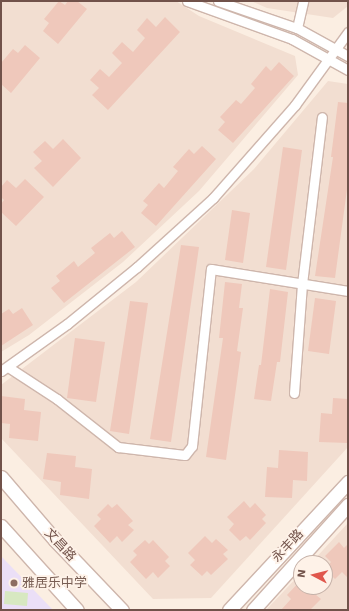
<!DOCTYPE html>
<html>
<head>
<meta charset="utf-8">
<style>
  body { margin:0 }
  #map { position:relative; width:349px; height:611px; overflow:hidden; background:#fbeee2; font-family:"Work Sans","Noto Sans SC",sans-serif }
  div>[style] { position:absolute }
  [style*='--x'] { left:calc(var(--x)*1px); top:calc(var(--y)*1px); width:calc(var(--w)*1px); rotate:calc(var(--a)*1deg) }
  .residential>* { inset:0; background:#f2ded1 }
  .education>* { inset:0; background:#ebdff7 }
  .green>* { inset:0; background:#d7e8c1 }
  .building>* { inset:0; background:#efc8bb }
  .roads { filter:drop-shadow(1px 0 #ceb6ac) drop-shadow(-1px 0 #ceb6ac) drop-shadow(0 1px #ceb6ac) drop-shadow(0 -1px #ceb6ac) }
  .street>* { height:9px; margin:-4.5px; padding:0 4.5px; transform-origin:4.5px; border-radius:4.5px; background:#fff }
  .secondary>* { height:13px; margin:-6.5px; padding:0 6.5px; transform-origin:6.5px; border-radius:6.5px; background:#fff }
  .dots>* { width:11px; height:11px; translate:-50% -50%; box-sizing:border-box; border:2px solid #fef2e8; border-radius:50% }
  span { translate:-50% -50%; white-space:nowrap; text-align:center; line-height:1.15; -webkit-text-stroke:3.5px #fef2e8; paint-order:stroke }
  .street-label { font-size:13px; color:#71524a }
  .education-label { font-size:13px; color:#785e54 }
  .left { translate:0 -50%; text-align:left }
  .frame { position:absolute; inset:0; border:2px solid #71524a; pointer-events:none }
  .north { position:absolute; left:293px; top:555px; width:40px; height:40px; box-sizing:border-box; background:#fef2e8; border:1px solid #c6b2a9; border-radius:50%; rotate:277deg; font-size:11px; font-weight:700; line-height:16px; text-align:center; color:#71524a }
  .north::after { content:''; display:block; margin:auto; width:14px; height:18px; background:#e0574c; clip-path:polygon(50% 0,100% 100%,50% 72%,0 100%) }
</style>
</head>
<body>
<div id="map">
  <div class="residential">
    <div style="clip-path:polygon(1px 1px,176px 1px,199px 16px,295px 56px,298px 75px,199px 191px,123px 262px,29px 335px,1px 352px)"></div>
    <div style="clip-path:polygon(251px 1px,348px 1px,348px 6px,333px 18px,267px 8px)"></div>
    <div style="clip-path:polygon(328px 81px,348px 84px,348px 447px,211px 598px,153px 599px,1px 438px,1px 385px,136px 282px,254px 169px)"></div>
    <div style="clip-path:polygon(348px 523px,348px 610px,266px 610px,301px 573px,301px 587px,325px 587px,325px 563px,311px 563px)"></div>
  </div>
  <div class="education">
    <div style="clip-path:polygon(1px 556px,53px 610px,1px 610px)"></div>
  </div>
  <div class="green">
    <div style="clip-path:polygon(5px 591px,28px 593px,27px 606px,4px 604px)"></div>
  </div>
  <div class="building">
    <div style="clip-path:polygon(59px 1px,65px 5px,68px 1px,77px 1px,87px 9px,58px 44px,43px 31px,49px 23px,44px 19px)"></div>
    <div style="clip-path:polygon(165px 17px,180px 32px,108px 110px,92px 95px,99px 88px,90px 80px,100px 69px,109px 77px,122px 63px,112px 53px,122px 42px,133px 52px,145px 38px,137px 30px,147px 18px,156px 27px)"></div>
    <div style="clip-path:polygon(25px 45px,40px 58px,11px 93px,1px 84px,1px 63px,13px 49px,18px 53px)"></div>
    <div style="clip-path:polygon(279px 62px,294px 76px,233px 143px,218px 130px,225px 122px,220px 117px,236px 100px,241px 104px,255px 88px,251px 84px,266px 66px,271px 71px)"></div>
    <div style="clip-path:polygon(338px 102px,348px 103px,348px 182px,335px 278px,315px 276px,333px 157px,331px 157px)"></div>
    <div style="clip-path:polygon(63px 139px,81px 158px,53px 187px,34px 168px,42px 161px,33px 152px,45px 141px,53px 149px)"></div>
    <div style="clip-path:polygon(202px 146px,216px 159px,156px 226px,141px 213px,148px 205px,143px 201px,159px 183px,164px 188px,178px 171px,173px 167px,189px 149px,194px 154px)"></div>
    <div style="clip-path:polygon(283px 147px,302px 150px,286px 270px,266px 267px)"></div>
    <div style="clip-path:polygon(25px 179px,44px 197px,16px 226px,1px 212px,1px 204px,4px 200px,1px 197px,1px 187px,7px 180px,16px 188px)"></div>
    <div style="clip-path:polygon(232px 210px,250px 213px,243px 263px,225px 260px)"></div>
    <div style="clip-path:polygon(122px 231px,135px 247px,64px 303px,51px 288px,60px 281px,56px 276px,74px 261px,78px 267px,95px 253px,91px 248px,110px 233px,114px 238px)"></div>
    <div style="clip-path:polygon(181px 245px,199px 247px,171px 442px,150px 439px)"></div>
    <div style="clip-path:polygon(225px 282px,242px 284px,239px 308px,243px 308px,237px 351px,241px 352px,226px 460px,206px 457px,223px 338px,219px 338px)"></div>
    <div style="clip-path:polygon(270px 289px,288px 292px,280px 362px,277px 362px,271px 401px,254px 399px,259px 365px,261px 365px)"></div>
    <div style="clip-path:polygon(315px 298px,336px 301px,329px 354px,308px 351px)"></div>
    <div style="clip-path:polygon(130px 301px,148px 303px,129px 434px,110px 431px)"></div>
    <div style="clip-path:polygon(22px 308px,33px 325px,1px 346px,1px 314px,9px 309px,13px 314px)"></div>
    <div style="clip-path:polygon(75px 338px,105px 342px,96px 402px,67px 398px)"></div>
    <div style="clip-path:polygon(1px 396px,25px 399px,24px 410px,41px 412px,38px 441px,9px 438px,10px 424px,1px 423px)"></div>
    <div style="clip-path:polygon(333px 398px,348px 399px,348px 443px,319px 442px,321px 413px,332px 414px)"></div>
    <div style="clip-path:polygon(279px 450px,308px 452px,307px 481px,293px 480px,292px 498px,265px 497px,267px 467px,278px 468px)"></div>
    <div style="clip-path:polygon(47px 453px,76px 456px,75px 467px,92px 469px,89px 499px,60px 495px,61px 482px,43px 479px)"></div>
    <div style="clip-path:polygon(244px 501px,250px 508px,255px 503px,266px 515px,262px 519px,266px 523px,250px 540px,246px 536px,240px 541px,229px 530px,234px 524px,227px 517px)"></div>
    <div style="clip-path:polygon(108px 504px,112px 508px,117px 504px,133px 521px,128px 525px,134px 530px,122px 542px,117px 536px,110px 543px,94px 526px,101px 519px,97px 515px)"></div>
    <div style="clip-path:polygon(205px 536px,212px 543px,216px 539px,228px 550px,223px 554px,228px 559px,211px 575px,207px 571px,202px 576px,190px 565px,195px 560px,188px 553px)"></div>
    <div style="clip-path:polygon(145px 540px,149px 544px,153px 540px,169px 557px,165px 561px,170px 566px,158px 578px,153px 572px,146px 579px,130px 562px,137px 555px,133px 551px)"></div>
    <div style="clip-path:polygon(339px 542px,344px 548px,348px 544px,348px 578px,342px 572px,335px 579px,325px 569px,331px 562px,325px 556px)"></div>
    <div style="clip-path:polygon(301px 580px,301px 587px,317px 587px,320px 590px,316px 595px,321px 599px,310px 610px,281px 610px,291px 599px,287px 595px)"></div>
  </div>
  <div class="roads">
    <div class="street">
      <div style="--x:187;--y:1;--w:112;--a:19.9"></div>
      <div style="--x:292;--y:39;--w:64;--a:29"></div>
      <div style="--x:218;--y:1;--w:83;--a:18.9"></div>
      <div style="--x:297;--y:28;--w:58;--a:28.8"></div>
      <div style="--x:297;--y:28;--w:28;--a:-77"></div>
      <div style="--x:8;--y:367;--w:59;--a:33.1"></div>
      <div style="--x:57;--y:399;--w:78;--a:38.2"></div>
      <div style="--x:118;--y:447;--w:67;--a:6.8"></div>
      <div style="--x:185;--y:455;--w:11;--a:-52"></div>
      <div style="--x:192;--y:446;--w:178;--a:-83.9"></div>
      <div style="--x:211;--y:269;--w:139;--a:9.1"></div>
      <div style="--x:1;--y:371;--w:81;--a:-35.5"></div>
      <div style="--x:67;--y:324;--w:90;--a:-39.2"></div>
      <div style="--x:137;--y:267;--w:103;--a:-42.2"></div>
      <div style="--x:213;--y:198;--w:124;--a:-48.6"></div>
      <div style="--x:295;--y:105;--w:90;--a:-54"></div>
      <div style="--x:294;--y:393;--w:109;--a:-85.8"></div>
      <div style="--x:302;--y:284;--w:168;--a:-83.2"></div>
    </div>
    <div class="secondary">
      <div style="--x:1;--y:477;--w:83;--a:49.4"></div>
      <div style="--x:55;--y:540;--w:97;--a:46.3"></div>
      <div style="--x:1;--y:526;--w:113;--a:47.9"></div>
      <div style="--x:229;--y:610;--w:175;--a:-47.1"></div>
      <div style="--x:253;--y:610;--w:142;--a:-47.9"></div>
    </div>
  </div>
  <div class="dots">
    <div style="left:14px;top:583px;background:#8d6e63"></div>
  </div>
  <div class="street-label">
    <span style="left:60px;top:545px;rotate:47deg">文昌路</span>
    <span style="left:288px;top:546px;rotate:-47deg">永丰路</span>
  </div>
  <div class="education-label">
    <span class="left" style="left:22px;top:583px">雅居乐中学</span>
  </div>
  <div class="frame"></div>
  <div class="north">N</div>
</div>
</body>
</html>
